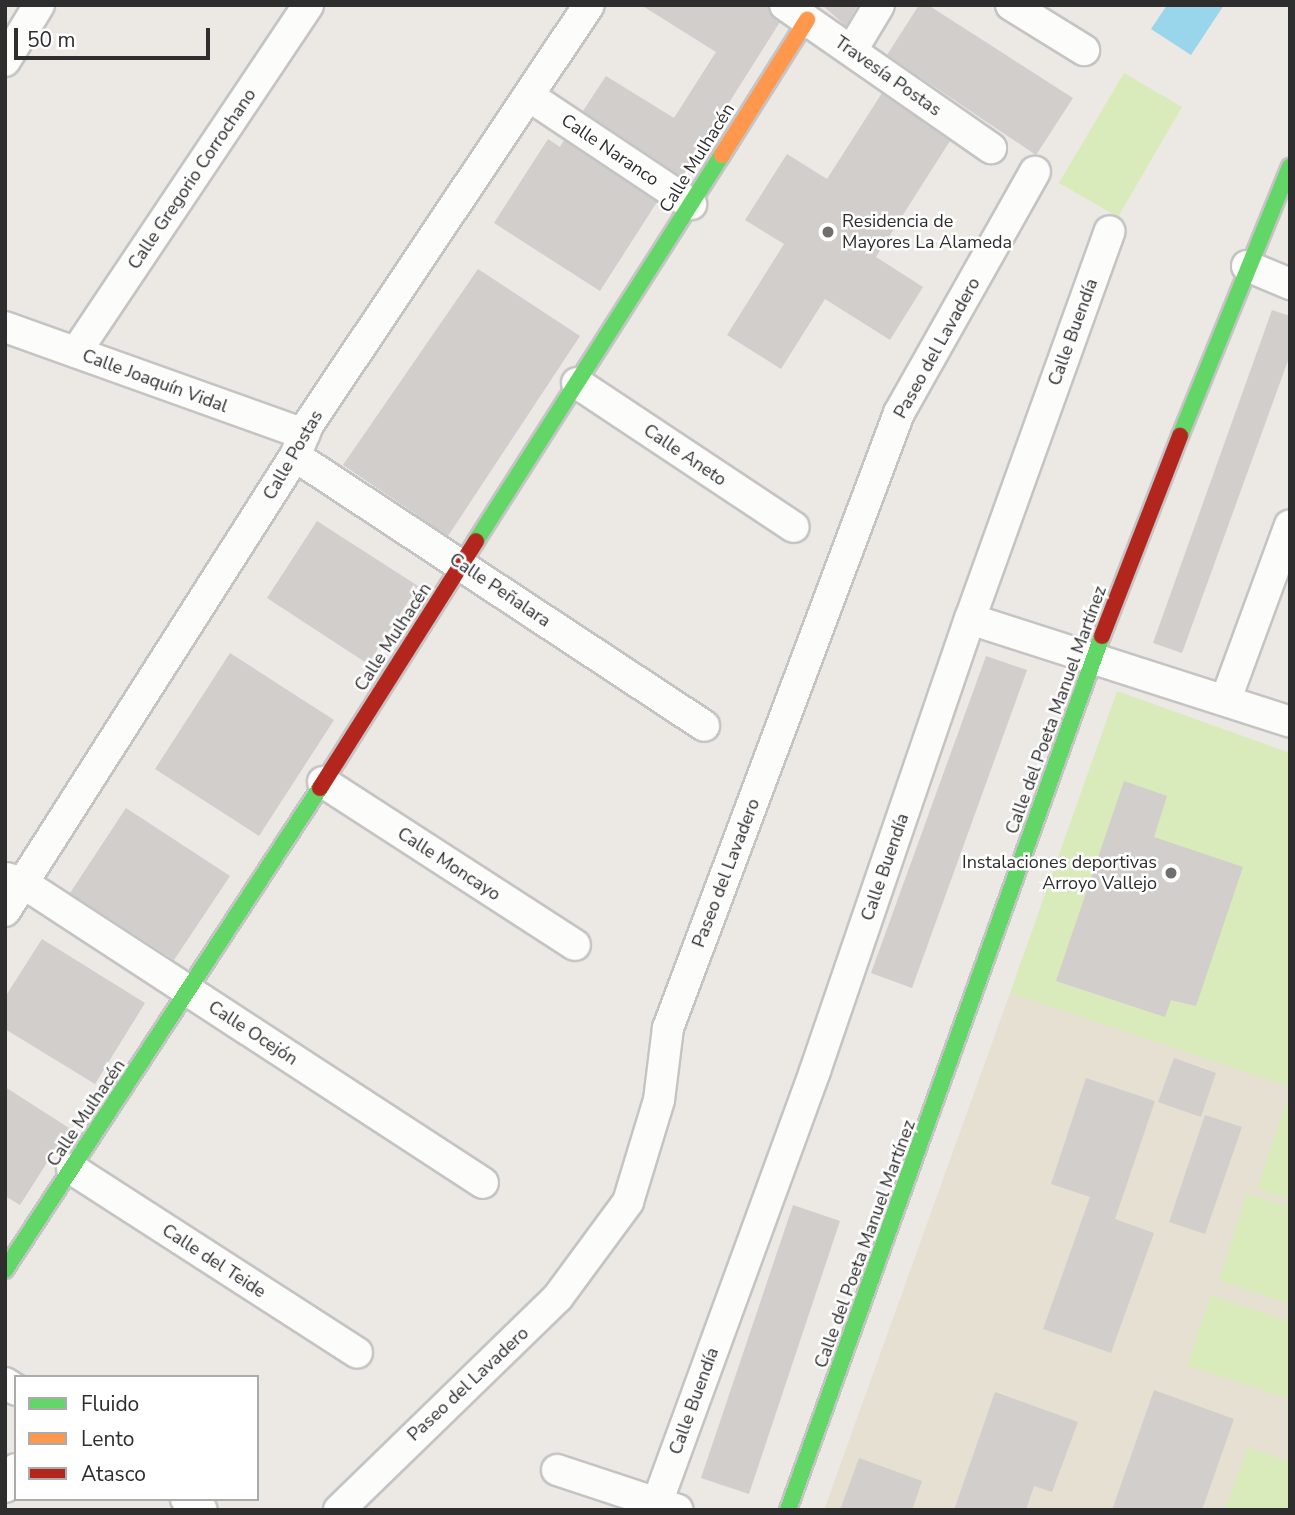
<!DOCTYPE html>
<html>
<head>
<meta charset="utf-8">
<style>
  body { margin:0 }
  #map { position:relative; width:1295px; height:1515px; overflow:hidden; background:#ece8e4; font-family:"Nunito Sans",sans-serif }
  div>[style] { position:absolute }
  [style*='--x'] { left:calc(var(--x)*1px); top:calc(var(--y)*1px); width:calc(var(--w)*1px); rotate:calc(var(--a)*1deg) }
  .education>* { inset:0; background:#e6e0d3 }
  .pitch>* { inset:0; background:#d9eabb }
  .water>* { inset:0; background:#99d6ec }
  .building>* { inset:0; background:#d1cecb }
  .roads { filter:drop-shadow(2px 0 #c5c4c5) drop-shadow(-2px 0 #c5c4c5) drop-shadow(0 2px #c5c4c5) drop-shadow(0 -2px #c5c4c5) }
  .street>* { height:30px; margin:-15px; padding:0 15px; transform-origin:15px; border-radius:15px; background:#fcfcfb }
  .fast>* { height:16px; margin:-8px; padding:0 8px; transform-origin:8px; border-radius:8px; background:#63d668 }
  .slow>* { height:16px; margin:-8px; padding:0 8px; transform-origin:8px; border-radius:8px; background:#ff974d }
  .jam>* { height:16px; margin:-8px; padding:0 8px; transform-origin:8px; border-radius:8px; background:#b3261e }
  .dots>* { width:19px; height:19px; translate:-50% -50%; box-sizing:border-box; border:4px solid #fff; border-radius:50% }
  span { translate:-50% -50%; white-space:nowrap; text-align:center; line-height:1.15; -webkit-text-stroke:5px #fff; paint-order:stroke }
  .street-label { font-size:18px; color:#2e2e2e }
  .poi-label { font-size:18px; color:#2e2e2e }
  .left { translate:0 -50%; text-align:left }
  .right { translate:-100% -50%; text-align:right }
  .frame { position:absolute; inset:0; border:7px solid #2e2e2e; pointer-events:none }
  .legend { position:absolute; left:14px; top:1375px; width:245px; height:126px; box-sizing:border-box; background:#fff; border:2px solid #ababab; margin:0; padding:9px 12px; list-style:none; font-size:21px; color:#2e2e2e }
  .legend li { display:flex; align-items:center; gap:14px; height:35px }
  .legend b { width:35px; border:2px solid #ababab }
  .scale { position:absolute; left:14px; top:28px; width:196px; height:32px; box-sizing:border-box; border:4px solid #2e2e2e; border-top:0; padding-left:9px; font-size:21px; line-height:24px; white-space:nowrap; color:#2e2e2e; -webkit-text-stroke:5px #fff; paint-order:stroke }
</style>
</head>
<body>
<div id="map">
  <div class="education">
    <div style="clip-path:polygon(1010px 993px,1290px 1087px,1290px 1510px,824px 1510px)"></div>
  </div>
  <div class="pitch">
    <div style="clip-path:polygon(1124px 73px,1182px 107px,1118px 217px,1059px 183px)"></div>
    <div style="clip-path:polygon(1117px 691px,1290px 753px,1290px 1087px,1010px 993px)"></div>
    <div style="clip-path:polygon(1286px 1103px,1290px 1104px,1290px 1200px,1257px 1189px)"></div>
    <div style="clip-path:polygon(1247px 1193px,1290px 1207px,1290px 1304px,1219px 1280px)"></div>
    <div style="clip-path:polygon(1211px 1295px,1290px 1322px,1290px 1399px,1187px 1365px)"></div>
    <div style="clip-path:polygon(1248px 1447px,1290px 1462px,1290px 1510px,1225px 1510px)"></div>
  </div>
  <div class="water">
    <div style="clip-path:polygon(1167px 5px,1224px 5px,1191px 55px,1151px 29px)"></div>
  </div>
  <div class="building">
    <div style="clip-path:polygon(641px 5px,768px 5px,780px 22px,682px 177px,583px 111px,606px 76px,674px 118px,716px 52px)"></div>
    <div style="clip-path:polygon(822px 5px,858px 5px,846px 26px)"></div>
    <div style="clip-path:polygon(919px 5px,928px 5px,1073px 98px,1036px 155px,887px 55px)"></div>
    <div style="clip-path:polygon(882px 93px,950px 141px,876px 257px,923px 287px,890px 340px,825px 299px,781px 369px,727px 335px,784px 244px,745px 220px,787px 154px,827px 179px)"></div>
    <div style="clip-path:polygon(548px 139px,560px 147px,564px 140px,657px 202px,600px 291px,494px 223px)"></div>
    <div style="clip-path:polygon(478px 269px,580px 336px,448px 536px,343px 465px)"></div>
    <div style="clip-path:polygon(1272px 310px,1290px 316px,1290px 355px,1182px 653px,1153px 643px)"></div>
    <div style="clip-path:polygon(317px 521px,418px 586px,368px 664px,267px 598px)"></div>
    <div style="clip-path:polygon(230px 653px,334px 720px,259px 836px,155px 769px)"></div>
    <div style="clip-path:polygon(986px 656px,1027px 670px,912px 988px,871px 973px)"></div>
    <div style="clip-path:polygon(1124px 781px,1167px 796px,1154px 837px,1243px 867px,1196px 1006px,1171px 1000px,1165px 1017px,1056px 981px)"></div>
    <div style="clip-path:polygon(126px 808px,230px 876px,174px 960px,70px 893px)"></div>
    <div style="clip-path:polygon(42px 939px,145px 1003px,95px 1084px,5px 1029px,5px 997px)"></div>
    <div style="clip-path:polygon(1174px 1058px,1216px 1073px,1201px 1117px,1158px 1102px)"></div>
    <div style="clip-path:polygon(1086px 1078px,1155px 1101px,1115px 1219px,1154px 1233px,1111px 1353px,1043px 1329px,1090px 1197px,1051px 1184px)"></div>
    <div style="clip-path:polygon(5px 1087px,69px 1128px,20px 1205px,5px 1196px)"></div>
    <div style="clip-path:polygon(1205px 1115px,1242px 1127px,1205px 1234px,1169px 1222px)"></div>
    <div style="clip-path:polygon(793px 1205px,840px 1221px,749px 1494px,701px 1478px)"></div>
    <div style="clip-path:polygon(1154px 1390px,1234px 1419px,1202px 1510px,1112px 1510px)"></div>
    <div style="clip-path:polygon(995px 1392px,1078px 1422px,1052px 1492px,1034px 1486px,1026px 1510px,954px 1510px)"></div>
    <div style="clip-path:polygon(859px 1458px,922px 1481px,912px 1510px,840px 1510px)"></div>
  </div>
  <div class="roads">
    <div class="street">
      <div style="--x:785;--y:5;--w:251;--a:34.8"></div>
      <div style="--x:1011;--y:5;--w:86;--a:31.7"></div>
      <div style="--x:852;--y:50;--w:52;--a:-59"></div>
      <div style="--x:5;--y:61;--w:66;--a:-58.7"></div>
      <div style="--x:529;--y:96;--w:195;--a:33.7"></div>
      <div style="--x:1247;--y:266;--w:47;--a:22.7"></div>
      <div style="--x:5;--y:327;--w:318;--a:19.7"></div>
      <div style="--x:76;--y:352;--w:417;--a:-56.2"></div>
      <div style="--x:577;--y:383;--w:260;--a:33.6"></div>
      <div style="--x:295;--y:456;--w:490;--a:33.4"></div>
      <div style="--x:970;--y:619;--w:336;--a:17.8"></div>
      <div style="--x:1226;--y:699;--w:185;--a:-69.8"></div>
      <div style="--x:323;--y:782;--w:300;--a:32.9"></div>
      <div style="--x:6;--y:878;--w:18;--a:16"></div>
      <div style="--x:23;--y:883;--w:549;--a:33.11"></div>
      <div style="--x:5;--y:911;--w:540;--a:-57.49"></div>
      <div style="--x:295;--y:456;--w:34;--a:-67"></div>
      <div style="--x:308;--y:425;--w:505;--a:-56.22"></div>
      <div style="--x:72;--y:1169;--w:339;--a:32.8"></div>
      <div style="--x:5;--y:1383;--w:13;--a:32"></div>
      <div style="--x:557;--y:1470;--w:127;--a:18.3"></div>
      <div style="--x:5;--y:1487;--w:21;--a:-59"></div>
      <div style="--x:186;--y:1499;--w:19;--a:35"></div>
      <div style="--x:657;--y:1503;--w:460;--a:-69.9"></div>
      <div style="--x:815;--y:1071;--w:478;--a:-71.1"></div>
      <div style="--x:970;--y:619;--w:412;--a:-70.2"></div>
      <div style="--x:339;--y:1510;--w:305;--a:-44.2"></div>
      <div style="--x:558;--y:1297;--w:118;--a:-53.6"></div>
      <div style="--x:628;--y:1202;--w:107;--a:-73.1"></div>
      <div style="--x:659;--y:1100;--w:73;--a:-82.9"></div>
      <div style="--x:668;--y:1028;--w:657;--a:-69.41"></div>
      <div style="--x:899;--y:413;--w:277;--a:-60.6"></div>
    </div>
    <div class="fast">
      <div style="--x:1180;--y:436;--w:291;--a:-67.8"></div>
      <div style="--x:476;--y:541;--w:458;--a:-57.5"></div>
      <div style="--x:5;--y:1270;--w:576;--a:-56.83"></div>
      <div style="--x:788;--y:1510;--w:929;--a:-70.24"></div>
    </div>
    <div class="slow">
      <div style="--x:722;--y:155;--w:160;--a:-57.8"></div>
    </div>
    <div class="jam">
      <div style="--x:1102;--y:636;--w:215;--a:-68.7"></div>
      <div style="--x:320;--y:788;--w:292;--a:-57.7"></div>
    </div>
  </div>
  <div class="dots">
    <div style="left:828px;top:232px;background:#706f6e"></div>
    <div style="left:1171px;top:873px;background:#706f6e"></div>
  </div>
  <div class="street-label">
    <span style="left:888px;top:76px;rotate:35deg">Travesía Postas</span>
    <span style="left:610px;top:150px;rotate:34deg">Calle Naranco</span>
    <span style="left:697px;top:158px;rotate:-58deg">Calle Mulhacén</span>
    <span style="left:192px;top:179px;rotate:-56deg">Calle Gregorio Corrochano</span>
    <span style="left:1073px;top:332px;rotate:-70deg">Calle Buendía</span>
    <span style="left:937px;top:348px;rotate:-61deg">Paseo del Lavadero</span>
    <span style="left:155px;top:381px;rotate:20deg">Calle Joaquín Vidal</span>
    <span style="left:293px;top:455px;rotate:-60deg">Calle Postas</span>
    <span style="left:685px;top:455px;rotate:34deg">Calle Aneto</span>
    <span style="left:500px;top:590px;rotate:34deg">Calle Peñalara</span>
    <span style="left:393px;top:637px;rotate:-57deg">Calle Mulhacén</span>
    <span style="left:1056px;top:710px;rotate:-70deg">Calle del Poeta Manuel Martínez</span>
    <span style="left:449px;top:864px;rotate:33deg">Calle Moncayo</span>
    <span style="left:885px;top:867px;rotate:-71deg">Calle Buendía</span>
    <span style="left:726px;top:873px;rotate:-69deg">Paseo del Lavadero</span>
    <span style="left:253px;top:1033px;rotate:33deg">Calle Ocejón</span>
    <span style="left:86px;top:1113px;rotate:-56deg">Calle Mulhacén</span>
    <span style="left:865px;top:1244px;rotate:-70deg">Calle del Poeta Manuel Martínez</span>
    <span style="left:214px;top:1261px;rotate:33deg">Calle del Teide</span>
    <span style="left:468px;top:1384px;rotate:-43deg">Paseo del Lavadero</span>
    <span style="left:694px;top:1401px;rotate:-70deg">Calle Buendía</span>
  </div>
  <div class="poi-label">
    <span class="left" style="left:842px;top:232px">Residencia de<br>Mayores La Alameda</span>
    <span class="right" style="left:1157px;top:873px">Instalaciones deportivas<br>Arroyo Vallejo</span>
  </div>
  <div class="frame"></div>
  <ul class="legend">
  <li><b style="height:9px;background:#63d668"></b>Fluido</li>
  <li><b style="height:9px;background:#ff974d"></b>Lento</li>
  <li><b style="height:9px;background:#b3261e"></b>Atasco</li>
  </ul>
  <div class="scale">50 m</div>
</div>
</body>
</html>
